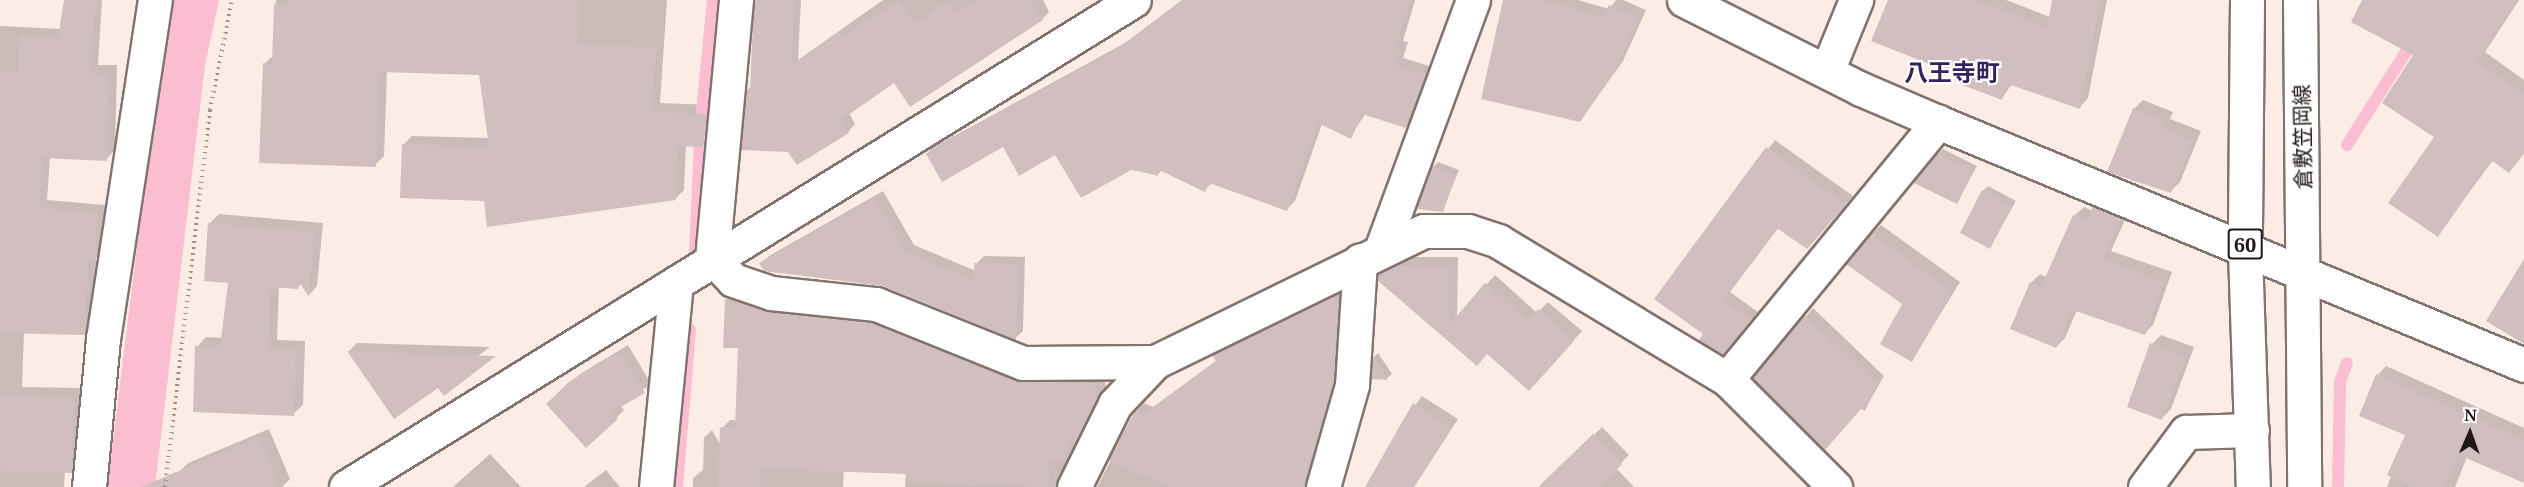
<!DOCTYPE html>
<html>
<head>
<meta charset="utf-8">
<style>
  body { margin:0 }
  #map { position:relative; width:2524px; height:487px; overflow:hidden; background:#fcece6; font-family:"Noto Serif","Noto Sans JP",serif }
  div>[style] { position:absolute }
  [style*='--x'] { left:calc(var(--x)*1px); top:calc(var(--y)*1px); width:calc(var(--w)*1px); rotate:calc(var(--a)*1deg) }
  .water>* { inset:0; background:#fabed0 }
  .shadow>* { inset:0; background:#0003 }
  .stream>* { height:12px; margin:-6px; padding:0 6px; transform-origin:6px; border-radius:6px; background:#fabed0 }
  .building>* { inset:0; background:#d0bfbe }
  .path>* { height:4px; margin-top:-2px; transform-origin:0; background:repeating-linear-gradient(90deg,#9c908c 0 1.5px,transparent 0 6px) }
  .roads { filter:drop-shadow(2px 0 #81736e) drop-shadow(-2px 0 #81736e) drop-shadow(0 2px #81736e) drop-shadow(0 -2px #81736e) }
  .minor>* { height:33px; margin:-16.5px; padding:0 16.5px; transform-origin:16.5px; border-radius:16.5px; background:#fff }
  .tertiary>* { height:33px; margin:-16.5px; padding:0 16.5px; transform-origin:16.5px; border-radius:16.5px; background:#fff }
  .primary>* { height:33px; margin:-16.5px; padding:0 16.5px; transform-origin:16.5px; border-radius:16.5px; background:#fff }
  span { translate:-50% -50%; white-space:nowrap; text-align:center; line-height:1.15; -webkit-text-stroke:4.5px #fff; paint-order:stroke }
  .shield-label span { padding:2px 4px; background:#fff; border:2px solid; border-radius:4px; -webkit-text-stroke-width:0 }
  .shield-label { font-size:20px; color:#1e1816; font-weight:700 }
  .street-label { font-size:21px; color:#1e1816 }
  .quarter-label { font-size:24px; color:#35235d; font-weight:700 }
  .north { position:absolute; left:2440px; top:403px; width:60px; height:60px; -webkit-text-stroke:4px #fff; paint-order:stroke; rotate:2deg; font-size:16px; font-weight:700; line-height:24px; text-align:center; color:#1e1816 }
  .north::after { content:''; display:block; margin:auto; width:21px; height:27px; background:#1e1816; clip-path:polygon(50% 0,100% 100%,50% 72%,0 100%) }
</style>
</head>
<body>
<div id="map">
  <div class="water">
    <div style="clip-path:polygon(174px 0,219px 0,205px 65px,155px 487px,107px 487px,157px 88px)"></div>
  </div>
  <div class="shadow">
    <div style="clip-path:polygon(65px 0,102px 0,98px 65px,117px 65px,115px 150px,106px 159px,50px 157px,47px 200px,105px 205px,104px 249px,96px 258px,93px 324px,84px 333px,24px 332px,22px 387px,83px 388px,80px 462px,71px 471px,65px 471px,64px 487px,0 487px,0 26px,61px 29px)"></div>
    <div style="clip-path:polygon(276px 0,667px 0,660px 103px,715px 105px,712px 137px,703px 146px,686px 145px,684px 190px,675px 199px,485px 199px,403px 145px,412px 136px,489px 138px,481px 74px,387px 71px,384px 156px,375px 165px,264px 64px,274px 55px)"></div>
    <div style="clip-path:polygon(755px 0,801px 0,798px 60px,883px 0,1043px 0,1049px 12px,1042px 19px,895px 81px,849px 113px,855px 124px,848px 132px,748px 89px,752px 86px)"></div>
    <div style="clip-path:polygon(1182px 0,1415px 0,1403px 41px,1408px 42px,1403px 58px,1433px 67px,1414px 118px,1406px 126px,1366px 113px,1350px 137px,1322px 124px,1295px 201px,1287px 209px,1213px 182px,1205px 190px,1162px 170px,1157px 175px,1004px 145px,936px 146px,1125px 43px)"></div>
    <div style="clip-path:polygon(1505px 0,1578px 0,1609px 9px,1616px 0,1623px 0,1646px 10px,1623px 61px,1580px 121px)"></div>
    <div style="clip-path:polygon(1889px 0,2006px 0,2050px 17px,2053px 0,2107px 0,2088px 98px,2080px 107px,2012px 84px,2002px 98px,1964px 76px)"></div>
    <div style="clip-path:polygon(2364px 0,2519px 0,2485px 52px,2524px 80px,2524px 154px,2509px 171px,2493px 160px,2438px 235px,2436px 136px,2415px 54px)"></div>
    <div style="clip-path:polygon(2143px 100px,2173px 112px,2170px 119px,2201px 131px,2180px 182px,2171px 191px,2109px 171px,2134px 109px)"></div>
    <div style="clip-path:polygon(1775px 140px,1853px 196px,1815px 239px,1779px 227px,1730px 292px,1758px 312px,1731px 345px,1706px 334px,1656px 299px)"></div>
    <div style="clip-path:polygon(1943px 149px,1977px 166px,1957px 202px,1938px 154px)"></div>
    <div style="clip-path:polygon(1438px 162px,1459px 170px,1442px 211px,1433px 167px)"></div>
    <div style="clip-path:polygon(1988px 186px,2016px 201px,1990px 247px,1983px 191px)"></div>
    <div style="clip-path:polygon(883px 191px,914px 245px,976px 271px,976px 264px,984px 256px,1025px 257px,1023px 331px,1015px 338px,883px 285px,765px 269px,761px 264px,769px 256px)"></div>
    <div style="clip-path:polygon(2103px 198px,2130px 209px,2111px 251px,2172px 272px,2153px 325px,2144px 334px,2077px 310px,2065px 338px,2056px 347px,2031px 283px,2040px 274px,2047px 277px,2074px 216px,2084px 207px,2093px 211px)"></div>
    <div style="clip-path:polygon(219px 214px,323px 223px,317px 286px,309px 295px,301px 284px,298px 287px,279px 286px,277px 340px,305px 341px,303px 405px,293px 414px,197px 347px,206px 337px,223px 338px,230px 282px,210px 223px)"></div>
    <div style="clip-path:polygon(1881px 225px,1960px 282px,1912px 360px,1904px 304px,1872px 234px)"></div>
    <div style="clip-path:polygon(1406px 257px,1458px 257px,1457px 317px,1495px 275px,1537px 313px,1548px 302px,1582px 331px,1538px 380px,1488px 353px,1379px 275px)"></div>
    <div style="clip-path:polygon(1343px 288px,1342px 368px,1311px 487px,1097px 487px,1136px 412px,1144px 403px,1153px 407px,1217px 360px,1214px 355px,1222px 347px)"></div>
    <div style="clip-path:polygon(734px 291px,880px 314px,1103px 375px,1106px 386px,1063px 478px,1066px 487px,905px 487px,906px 472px,844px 470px,843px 487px,693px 487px,693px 478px,703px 470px,704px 438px,712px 430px,721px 446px,722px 428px,730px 420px,737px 420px,739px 347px,726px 300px)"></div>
    <div style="clip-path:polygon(1813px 308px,1884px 376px,1865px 409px,1754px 378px)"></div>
    <div style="clip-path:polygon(2161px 335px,2194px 347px,2171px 409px,2162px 418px,2152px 344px)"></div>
    <div style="clip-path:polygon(357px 343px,490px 347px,394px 417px,349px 351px)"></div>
    <div style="clip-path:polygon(628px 345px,651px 384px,620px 405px,624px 410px,587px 446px,548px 404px,580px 374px)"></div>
    <div style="clip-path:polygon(1378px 353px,1392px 374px,1387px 378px,1373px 377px,1374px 357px)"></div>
    <div style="clip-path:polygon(2386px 366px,2524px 428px,2524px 482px,2467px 457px,2455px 487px,2387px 487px,2407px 434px,2361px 415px,2378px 375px)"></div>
    <div style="clip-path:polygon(1422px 396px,1458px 419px,1414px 487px,1367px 487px,1399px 433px,1396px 432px)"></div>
    <div style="clip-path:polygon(1602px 427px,1629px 455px,1616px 468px,1634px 487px,1543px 487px)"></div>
    <div style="clip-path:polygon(269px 429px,290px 479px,282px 487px,185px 487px,179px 472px,188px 463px)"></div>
    <div style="clip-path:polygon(490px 454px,521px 487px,453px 487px)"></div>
    <div style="clip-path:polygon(606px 470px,620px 487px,584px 487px)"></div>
  </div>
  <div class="stream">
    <div style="--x:2347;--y:145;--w:125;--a:-57.7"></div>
    <div style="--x:695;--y:253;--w:131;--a:-87.4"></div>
    <div style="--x:701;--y:122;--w:123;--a:-84.4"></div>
    <div style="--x:677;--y:487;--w:158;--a:-85.3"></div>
    <div style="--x:2338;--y:487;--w:105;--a:-88.9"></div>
    <div style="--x:2340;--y:382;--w:20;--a:-70"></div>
  </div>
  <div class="building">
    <div style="clip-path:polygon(64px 0,96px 0,90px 73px,109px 74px,107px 161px,42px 158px,39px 208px,97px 213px,96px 260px,88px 260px,85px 335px,0 333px,0 71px,18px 71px,19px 36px,58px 37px)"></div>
    <div style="clip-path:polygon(287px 0,580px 0,578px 44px,656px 48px,652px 112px,707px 114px,703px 147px,678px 146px,676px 200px,487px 227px,484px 201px,400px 198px,402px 144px,489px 147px,479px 75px,379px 72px,376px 167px,259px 163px,263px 63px,272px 64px,274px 4px,287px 5px)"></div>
    <div style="clip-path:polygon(754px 0,794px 0,792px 66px,840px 32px,843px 36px,899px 0,916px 23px,949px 0,957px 12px,977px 0,1030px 0,1043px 20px,910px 107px,894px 83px,841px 120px,849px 133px,797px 165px,788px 152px,741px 150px,747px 89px,750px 89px)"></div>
    <div style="clip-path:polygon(1182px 0,1411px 0,1395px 49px,1401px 50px,1396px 66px,1425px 75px,1406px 128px,1362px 114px,1351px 139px,1318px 123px,1287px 211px,1209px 183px,1205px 192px,1159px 170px,1158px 176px,1133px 169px,1081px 198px,1055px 155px,1019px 176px,1003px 147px,942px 182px,926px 154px,935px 146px,1115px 51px)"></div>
    <div style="clip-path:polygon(1503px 0,1542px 0,1603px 17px,1609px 5px,1639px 18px,1615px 71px,1580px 122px,1481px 99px)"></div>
    <div style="clip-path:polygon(1888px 0,1973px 0,2047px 27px,2052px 0,2101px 0,2080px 109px,2008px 84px,2002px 100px,1960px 84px,1962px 77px,1871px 41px)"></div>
    <div style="clip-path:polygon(2362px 0,2517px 0,2477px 62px,2524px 95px,2524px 153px,2509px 173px,2491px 160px,2438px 237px,2388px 203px,2434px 137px,2382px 103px,2413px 55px,2351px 22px)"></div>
    <div style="clip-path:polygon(2133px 108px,2165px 121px,2162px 128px,2193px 140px,2171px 193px,2107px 172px)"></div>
    <div style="clip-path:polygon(1766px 147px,1846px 205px,1807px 249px,1777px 228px,1723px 300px,1751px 320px,1723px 355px,1699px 340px,1703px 334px,1654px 299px)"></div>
    <div style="clip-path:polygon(1937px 153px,1974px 171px,1957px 204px,1914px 183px)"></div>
    <div style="clip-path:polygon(1432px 166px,1456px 175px,1443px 212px,1416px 209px)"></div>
    <div style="clip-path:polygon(1982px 190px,2012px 206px,1990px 249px,1960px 233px)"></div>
    <div style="clip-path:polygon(875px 198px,906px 252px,974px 280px,974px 263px,1018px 264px,1016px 340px,883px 286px,764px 271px,759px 263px)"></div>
    <div style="clip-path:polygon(2093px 206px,2122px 218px,2103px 260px,2164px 282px,2145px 335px,2073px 310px,2056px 348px,2010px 329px,2030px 282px,2041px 287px,2073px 215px,2087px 221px)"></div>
    <div style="clip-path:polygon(208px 223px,314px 232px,309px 297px,299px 282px,298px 289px,271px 287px,269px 348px,296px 349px,294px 416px,193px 412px,195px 346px,220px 347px,228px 283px,204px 281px)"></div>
    <div style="clip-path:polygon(1871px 233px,1952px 292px,1912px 362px,1880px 344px,1902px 304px,1846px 264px)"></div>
    <div style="clip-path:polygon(2524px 259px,2524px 344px,2486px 321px)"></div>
    <div style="clip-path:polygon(1396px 266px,1449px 266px,1449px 325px,1485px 283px,1527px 321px,1538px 309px,1574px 341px,1529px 391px,1487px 354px,1477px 366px,1377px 280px,1378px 274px)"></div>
    <div style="clip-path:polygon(1334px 296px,1338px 303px,1334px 378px,1303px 487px,1169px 487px,1108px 460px,1135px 411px,1143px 415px,1216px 361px,1212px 355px)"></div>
    <div style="clip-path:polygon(725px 299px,769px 312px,871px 322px,1014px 381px,1095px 383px,1095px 393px,1099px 395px,1074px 444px,1071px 442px,1066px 461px,1049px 460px,1048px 487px,907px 483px,907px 474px,761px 469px,761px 487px,718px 487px,720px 427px,735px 428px,738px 348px,723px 348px)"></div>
    <div style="clip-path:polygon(1804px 315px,1878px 384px,1865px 411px,1861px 409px,1825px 450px,1752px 378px)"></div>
    <div style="clip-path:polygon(2150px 343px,2186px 356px,2162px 420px,2127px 407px)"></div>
    <div style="clip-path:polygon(347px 351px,452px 355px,496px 356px,444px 396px,438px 388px,394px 419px)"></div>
    <div style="clip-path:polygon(620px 352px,645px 393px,612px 412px,618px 419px,586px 448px,546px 404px,570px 381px)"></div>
    <div style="clip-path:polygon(1373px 356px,1388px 380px,1371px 379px)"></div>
    <div style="clip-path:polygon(2376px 374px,2524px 440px,2524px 483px,2459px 455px,2445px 487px,2414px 487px,2387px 475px,2405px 435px,2359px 416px)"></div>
    <div style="clip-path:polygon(0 395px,74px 397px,72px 473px,0 471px)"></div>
    <div style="clip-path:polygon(1413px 403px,1451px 427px,1413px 487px,1365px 487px)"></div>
    <div style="clip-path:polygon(1593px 434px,1622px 464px,1599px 487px,1538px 487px)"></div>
    <div style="clip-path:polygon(259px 437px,280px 487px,141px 487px)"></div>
  </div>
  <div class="path">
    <div style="--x:165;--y:487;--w:380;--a:-83.2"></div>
    <div style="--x:210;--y:110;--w:112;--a:-78.7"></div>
  </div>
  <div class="roads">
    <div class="minor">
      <div style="--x:736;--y:0;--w:259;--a:95.3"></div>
      <div style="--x:712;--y:258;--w:30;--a:46"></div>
      <div style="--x:733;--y:280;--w:40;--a:18.9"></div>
      <div style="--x:771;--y:293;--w:106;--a:6"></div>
      <div style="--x:876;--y:304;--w:158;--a:21.9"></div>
      <div style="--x:1023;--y:363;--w:132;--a:-0.4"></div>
      <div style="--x:1827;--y:71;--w:77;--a:-67.8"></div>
      <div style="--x:1381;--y:250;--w:266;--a:-69.8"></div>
      <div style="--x:1727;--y:379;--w:333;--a:-50.6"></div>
      <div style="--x:89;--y:487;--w:149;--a:-84.6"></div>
      <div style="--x:103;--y:339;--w:343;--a:-81.3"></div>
      <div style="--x:656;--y:487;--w:205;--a:-84.4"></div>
      <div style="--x:1074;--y:487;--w:93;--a:-63.7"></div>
      <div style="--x:1115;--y:404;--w:58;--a:-46.4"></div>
      <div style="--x:1155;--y:362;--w:299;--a:-26"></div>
      <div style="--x:1424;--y:231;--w:44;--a:0"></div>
      <div style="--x:1468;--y:231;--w:32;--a:18"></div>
      <div style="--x:1498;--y:241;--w:267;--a:31.1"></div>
      <div style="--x:1727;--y:379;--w:153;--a:45"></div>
      <div style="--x:1323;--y:487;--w:106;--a:-74.1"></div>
      <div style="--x:1352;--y:385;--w:125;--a:-86.3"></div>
      <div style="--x:2145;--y:487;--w:69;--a:-53.3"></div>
      <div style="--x:2186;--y:432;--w:66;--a:-1.7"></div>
    </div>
    <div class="tertiary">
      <div style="--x:1684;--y:0;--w:198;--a:26.7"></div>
      <div style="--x:1861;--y:89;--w:84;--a:23.2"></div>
      <div style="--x:1938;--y:122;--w:634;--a:22.52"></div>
      <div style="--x:346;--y:487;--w:926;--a:-31.72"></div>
    </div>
    <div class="primary">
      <div style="--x:2247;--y:0;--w:251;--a:90.5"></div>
      <div style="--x:2245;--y:251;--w:236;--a:88.1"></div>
      <div style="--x:2300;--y:0;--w:487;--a:89.5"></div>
    </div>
  </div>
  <div class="shield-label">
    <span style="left:2245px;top:244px">60</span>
  </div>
  <div class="street-label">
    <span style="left:2302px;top:137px;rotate:-91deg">倉敷笠岡線</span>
  </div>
  <div class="quarter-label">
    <span style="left:1952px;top:72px">八王寺町</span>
  </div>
  <div class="north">N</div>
</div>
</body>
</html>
